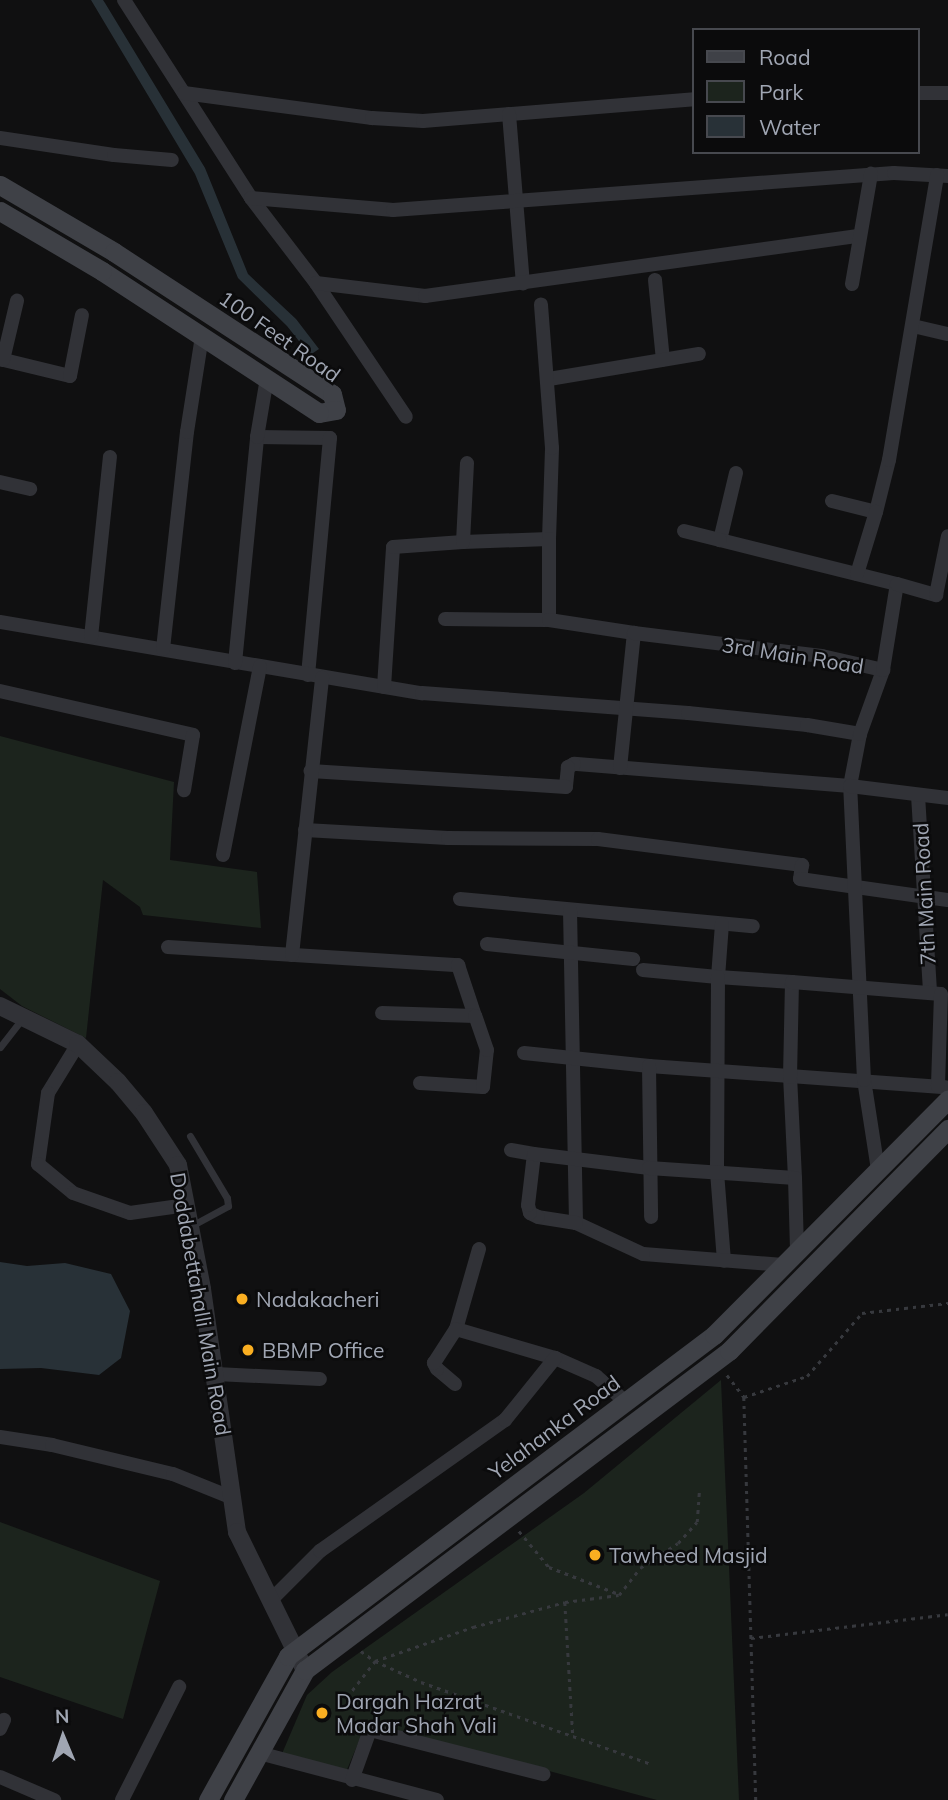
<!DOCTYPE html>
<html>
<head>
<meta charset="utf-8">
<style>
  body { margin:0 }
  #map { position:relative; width:948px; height:1800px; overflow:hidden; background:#101011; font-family:Mulish,sans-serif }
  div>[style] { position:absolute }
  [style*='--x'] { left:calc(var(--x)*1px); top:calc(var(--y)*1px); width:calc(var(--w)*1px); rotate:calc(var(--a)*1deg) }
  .green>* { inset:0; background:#1c241d }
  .water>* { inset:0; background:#283137 }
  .path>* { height:2.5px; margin-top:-1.25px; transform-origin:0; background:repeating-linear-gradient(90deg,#37393e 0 3.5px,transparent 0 8.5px) }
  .service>* { height:7px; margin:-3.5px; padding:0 3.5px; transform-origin:3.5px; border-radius:3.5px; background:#313237 }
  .minor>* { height:14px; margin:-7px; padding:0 7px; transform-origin:7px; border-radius:7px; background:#313237 }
  .tertiary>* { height:18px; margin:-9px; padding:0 9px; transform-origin:9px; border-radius:9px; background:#313237 }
  .secondary>* { height:19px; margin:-9.5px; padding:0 9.5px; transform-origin:9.5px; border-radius:9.5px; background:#3f4147 }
  .dots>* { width:19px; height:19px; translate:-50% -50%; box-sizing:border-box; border:4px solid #0b0b0c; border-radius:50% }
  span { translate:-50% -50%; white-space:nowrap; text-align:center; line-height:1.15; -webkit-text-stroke:5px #0b0b0c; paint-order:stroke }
  .street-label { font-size:21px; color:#a0a6b3 }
  .poi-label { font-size:21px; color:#a0a6b3 }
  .left { translate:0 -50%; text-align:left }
  .legend { position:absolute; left:692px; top:28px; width:228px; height:126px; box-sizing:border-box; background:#0b0b0c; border:2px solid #47494f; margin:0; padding:9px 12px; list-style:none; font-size:21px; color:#a0a6b3 }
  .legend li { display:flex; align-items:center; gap:14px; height:35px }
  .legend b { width:35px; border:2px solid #47494f }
  .north { position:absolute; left:28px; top:1702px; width:70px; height:70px; -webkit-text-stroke:5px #0b0b0c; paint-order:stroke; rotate:358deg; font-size:19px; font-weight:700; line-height:28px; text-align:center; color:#a0a6b3 }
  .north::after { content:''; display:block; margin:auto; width:24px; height:32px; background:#a0a6b3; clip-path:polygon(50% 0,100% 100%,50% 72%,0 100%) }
</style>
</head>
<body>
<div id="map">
  <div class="green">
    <div style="clip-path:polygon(0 736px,174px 782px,170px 860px,257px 872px,261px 928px,143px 915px,140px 907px,103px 880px,86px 1038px,22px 1006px,0 989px)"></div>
    <div style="clip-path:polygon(721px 1380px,739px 1800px,657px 1800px,367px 1722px,346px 1772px,281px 1756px,307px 1695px,332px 1672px,584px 1493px)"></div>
    <div style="clip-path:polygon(0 1522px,160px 1581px,123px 1719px,0 1677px)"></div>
  </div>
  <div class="water">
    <div style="clip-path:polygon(91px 0,103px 0,105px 3px,205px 168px,248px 274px,296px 319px,319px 349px,310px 355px,287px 326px,238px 278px,195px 174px)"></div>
    <div style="clip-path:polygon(0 1262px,27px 1266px,65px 1263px,111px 1274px,130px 1311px,121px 1358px,99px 1375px,41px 1368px,0 1369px)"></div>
  </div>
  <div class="path">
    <div style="--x:727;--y:1375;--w:28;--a:52"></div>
    <div style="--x:744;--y:1397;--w:403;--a:88.3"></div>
    <div style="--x:744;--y:1397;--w:66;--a:-18.4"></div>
    <div style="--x:807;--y:1376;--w:84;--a:-48.9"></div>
    <div style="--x:862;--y:1313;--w:87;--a:-6.6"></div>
    <div style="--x:519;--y:1531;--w:47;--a:50.2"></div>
    <div style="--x:549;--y:1567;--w:72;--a:21.2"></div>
    <div style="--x:565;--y:1602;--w:135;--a:86.6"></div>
    <div style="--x:751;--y:1638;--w:198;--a:-6.9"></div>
    <div style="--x:361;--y:1651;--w:17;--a:36"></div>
    <div style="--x:375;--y:1661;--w:51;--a:24.5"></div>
    <div style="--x:421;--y:1682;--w:244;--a:19.6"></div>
    <div style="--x:347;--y:1697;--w:46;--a:-52.1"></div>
    <div style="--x:375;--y:1661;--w:104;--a:-19.1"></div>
    <div style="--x:473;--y:1627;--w:95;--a:-15.2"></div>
    <div style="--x:565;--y:1602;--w:54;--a:-7.4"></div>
    <div style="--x:619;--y:1595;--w:34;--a:-52"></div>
    <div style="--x:640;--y:1568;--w:45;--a:-33.3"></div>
    <div style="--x:678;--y:1543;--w:28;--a:-48"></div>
    <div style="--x:697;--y:1522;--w:32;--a:-86"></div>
  </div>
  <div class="service">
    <div style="--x:0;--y:1047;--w:37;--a:-52"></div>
    <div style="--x:190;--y:1136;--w:72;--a:59.2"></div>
    <div style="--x:227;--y:1198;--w:8;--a:83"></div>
    <div style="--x:228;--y:1206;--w:42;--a:151.6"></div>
  </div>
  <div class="minor">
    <div style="--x:124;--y:0;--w:235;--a:57.3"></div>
    <div style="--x:251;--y:198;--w:107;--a:52.6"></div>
    <div style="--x:316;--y:283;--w:161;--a:56.1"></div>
    <div style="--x:184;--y:93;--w:190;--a:7.6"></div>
    <div style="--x:372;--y:118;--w:51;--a:3.4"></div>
    <div style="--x:423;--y:121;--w:272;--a:-4.6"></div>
    <div style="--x:918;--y:93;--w:30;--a:0"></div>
    <div style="--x:509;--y:114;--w:170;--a:85.3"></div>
    <div style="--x:0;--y:138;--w:115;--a:8.5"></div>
    <div style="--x:114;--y:155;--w:58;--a:4.9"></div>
    <div style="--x:251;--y:198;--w:143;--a:4.8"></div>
    <div style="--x:393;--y:210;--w:502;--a:-4.22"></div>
    <div style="--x:894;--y:173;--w:54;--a:3.2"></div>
    <div style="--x:655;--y:280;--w:80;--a:84.3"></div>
    <div style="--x:316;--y:283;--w:110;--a:6.8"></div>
    <div style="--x:425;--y:296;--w:439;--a:-7.9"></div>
    <div style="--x:852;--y:284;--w:112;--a:-80.2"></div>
    <div style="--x:913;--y:326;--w:36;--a:13"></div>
    <div style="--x:0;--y:359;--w:72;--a:13.7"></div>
    <div style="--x:70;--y:376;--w:62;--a:-78.9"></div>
    <div style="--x:3;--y:360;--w:61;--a:-76.7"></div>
    <div style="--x:549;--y:379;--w:152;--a:-9.5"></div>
    <div style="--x:257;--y:437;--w:73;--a:0.8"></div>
    <div style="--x:330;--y:438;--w:238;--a:95.3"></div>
    <div style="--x:736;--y:473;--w:69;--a:103.4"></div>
    <div style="--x:720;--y:540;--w:182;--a:14"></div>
    <div style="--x:0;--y:482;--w:31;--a:13"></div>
    <div style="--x:832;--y:501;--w:45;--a:14"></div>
    <div style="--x:876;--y:512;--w:54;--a:-76"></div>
    <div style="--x:889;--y:460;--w:289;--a:-80.4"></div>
    <div style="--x:684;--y:531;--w:37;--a:14"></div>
    <div style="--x:463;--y:542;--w:86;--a:-2"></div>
    <div style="--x:549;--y:539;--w:91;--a:-88.1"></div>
    <div style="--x:552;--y:448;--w:144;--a:-94.4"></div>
    <div style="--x:857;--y:574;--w:65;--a:-73"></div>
    <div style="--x:445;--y:619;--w:104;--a:0.6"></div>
    <div style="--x:549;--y:620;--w:81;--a:-90"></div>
    <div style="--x:549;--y:620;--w:86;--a:8.7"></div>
    <div style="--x:0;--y:622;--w:428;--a:9.6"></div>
    <div style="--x:422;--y:693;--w:267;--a:4.3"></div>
    <div style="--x:688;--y:713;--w:120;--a:5.8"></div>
    <div style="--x:807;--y:725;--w:54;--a:9.6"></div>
    <div style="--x:860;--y:734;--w:53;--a:100.9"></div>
    <div style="--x:850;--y:786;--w:277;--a:-175.4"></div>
    <div style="--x:574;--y:764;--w:7;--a:153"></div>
    <div style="--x:568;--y:767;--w:20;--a:96"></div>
    <div style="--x:566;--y:787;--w:256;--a:-176.4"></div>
    <div style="--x:91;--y:637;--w:181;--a:-84"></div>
    <div style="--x:163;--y:649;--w:218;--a:-83.7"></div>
    <div style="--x:187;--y:432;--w:97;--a:-81.1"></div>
    <div style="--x:235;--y:663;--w:227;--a:-84.4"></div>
    <div style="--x:257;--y:437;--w:60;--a:-80.4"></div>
    <div style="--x:384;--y:687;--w:140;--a:-86.3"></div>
    <div style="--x:393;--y:547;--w:70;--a:-4.1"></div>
    <div style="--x:463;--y:542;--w:79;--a:-87.1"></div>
    <div style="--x:0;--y:691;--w:198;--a:12.8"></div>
    <div style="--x:193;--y:735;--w:56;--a:99.3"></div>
    <div style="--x:860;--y:734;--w:68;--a:-70.2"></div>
    <div style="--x:620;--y:768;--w:136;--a:-84.1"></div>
    <div style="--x:634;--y:633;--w:189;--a:7"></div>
    <div style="--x:822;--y:656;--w:63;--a:12.9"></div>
    <div style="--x:883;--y:670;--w:87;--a:-80.8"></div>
    <div style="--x:897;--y:584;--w:41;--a:15.8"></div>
    <div style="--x:936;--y:595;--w:60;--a:-78.5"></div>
    <div style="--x:918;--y:795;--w:197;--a:86.5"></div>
    <div style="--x:305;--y:830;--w:143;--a:3.2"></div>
    <div style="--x:448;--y:838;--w:150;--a:0.4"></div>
    <div style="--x:598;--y:839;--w:206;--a:7.3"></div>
    <div style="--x:802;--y:865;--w:14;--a:98"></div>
    <div style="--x:800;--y:879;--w:149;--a:8.1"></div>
    <div style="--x:223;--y:855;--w:192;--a:-78.9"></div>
    <div style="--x:460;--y:899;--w:294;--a:5.3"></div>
    <div style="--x:570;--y:910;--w:313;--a:88.9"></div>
    <div style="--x:722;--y:924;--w:53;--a:94.3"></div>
    <div style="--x:718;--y:977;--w:74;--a:3.9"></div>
    <div style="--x:487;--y:944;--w:147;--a:5.9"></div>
    <div style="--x:168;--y:947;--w:291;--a:3.6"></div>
    <div style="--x:458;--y:965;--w:54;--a:71.6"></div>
    <div style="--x:475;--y:1016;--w:93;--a:-178.2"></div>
    <div style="--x:292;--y:955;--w:279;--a:-83.8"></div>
    <div style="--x:643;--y:970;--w:75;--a:5.3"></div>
    <div style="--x:718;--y:977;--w:195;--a:90.3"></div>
    <div style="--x:717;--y:1172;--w:89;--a:85.5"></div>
    <div style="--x:78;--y:1044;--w:57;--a:121.5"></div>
    <div style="--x:48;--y:1093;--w:72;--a:98"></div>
    <div style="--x:38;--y:1164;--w:45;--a:39.6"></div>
    <div style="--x:73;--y:1193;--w:60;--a:19.3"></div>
    <div style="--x:130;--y:1213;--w:57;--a:-8.1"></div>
    <div style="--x:524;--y:1053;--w:126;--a:5.9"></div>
    <div style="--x:649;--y:1066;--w:297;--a:4.1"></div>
    <div style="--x:649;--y:1066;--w:151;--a:89.2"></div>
    <div style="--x:420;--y:1083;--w:63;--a:3.6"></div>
    <div style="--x:483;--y:1087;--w:37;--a:-84"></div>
    <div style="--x:487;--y:1050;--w:36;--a:-109"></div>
    <div style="--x:511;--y:1150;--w:23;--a:10"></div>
    <div style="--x:878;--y:1170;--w:91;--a:-98.8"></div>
    <div style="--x:864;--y:1080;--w:294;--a:-92.7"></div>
    <div style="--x:850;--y:786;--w:99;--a:7"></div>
    <div style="--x:795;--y:1178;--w:101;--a:-92.8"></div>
    <div style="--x:790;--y:1077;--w:95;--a:-88.8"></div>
    <div style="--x:792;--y:982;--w:149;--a:4.6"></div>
    <div style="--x:941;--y:994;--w:92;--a:91.9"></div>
    <div style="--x:479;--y:1249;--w:83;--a:106"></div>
    <div style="--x:456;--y:1329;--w:103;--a:16.3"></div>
    <div style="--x:555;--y:1358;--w:45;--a:23.7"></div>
    <div style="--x:596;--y:1376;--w:40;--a:41"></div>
    <div style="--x:783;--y:1265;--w:140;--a:-175.5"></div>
    <div style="--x:643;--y:1254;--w:74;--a:-155.2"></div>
    <div style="--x:576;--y:1223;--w:38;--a:-171"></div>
    <div style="--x:538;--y:1217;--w:9;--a:-153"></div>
    <div style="--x:530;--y:1213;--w:8;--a:-104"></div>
    <div style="--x:528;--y:1205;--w:51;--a:-83.3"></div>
    <div style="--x:534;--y:1154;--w:116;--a:6.9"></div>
    <div style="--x:649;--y:1168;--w:146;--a:3.9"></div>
    <div style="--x:795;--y:1178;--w:73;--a:88.4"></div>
    <div style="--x:216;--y:1374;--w:104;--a:2.8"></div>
    <div style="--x:455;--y:1384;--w:23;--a:-140"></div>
    <div style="--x:437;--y:1369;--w:7;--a:-117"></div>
    <div style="--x:434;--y:1363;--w:40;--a:-57.1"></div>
    <div style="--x:0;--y:1437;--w:53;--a:8.7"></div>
    <div style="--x:52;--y:1445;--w:124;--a:13.5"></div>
    <div style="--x:173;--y:1474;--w:65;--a:21.8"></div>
    <div style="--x:270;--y:1601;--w:71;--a:-45"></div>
    <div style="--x:320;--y:1551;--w:227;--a:-35.3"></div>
    <div style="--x:505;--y:1420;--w:80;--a:-51.1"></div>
    <div style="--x:0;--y:1729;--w:10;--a:-66"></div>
    <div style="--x:259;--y:1753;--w:184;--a:14.8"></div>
    <div style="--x:0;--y:1777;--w:59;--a:23.1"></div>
    <div style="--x:352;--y:1780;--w:53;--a:-70.2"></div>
    <div style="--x:370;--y:1730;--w:179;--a:14.3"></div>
    <div style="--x:122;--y:1800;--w:127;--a:-63.2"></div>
  </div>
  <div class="tertiary">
    <div style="--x:0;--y:1006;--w:87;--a:26"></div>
    <div style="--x:78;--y:1044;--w:55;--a:43.5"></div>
    <div style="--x:118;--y:1082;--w:40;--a:50"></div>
    <div style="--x:144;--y:1113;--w:62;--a:56.8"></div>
    <div style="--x:178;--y:1165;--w:126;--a:79"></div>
    <div style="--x:202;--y:1289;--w:246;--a:81.8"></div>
    <div style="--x:237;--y:1532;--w:154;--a:63.8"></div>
  </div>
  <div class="secondary">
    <div style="--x:0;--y:185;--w:132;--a:30.4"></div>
    <div style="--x:114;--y:252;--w:260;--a:33.1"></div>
    <div style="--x:332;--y:394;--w:16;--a:76"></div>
    <div style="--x:336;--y:410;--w:17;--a:170"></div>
    <div style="--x:319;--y:413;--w:259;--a:-146.8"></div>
    <div style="--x:102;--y:271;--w:118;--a:-149.5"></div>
    <div style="--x:208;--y:1800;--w:165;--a:-60.9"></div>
    <div style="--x:288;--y:1656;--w:533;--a:-37"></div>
    <div style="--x:714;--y:1335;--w:332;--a:-45.2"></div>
    <div style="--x:233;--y:1800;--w:149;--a:-61"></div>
    <div style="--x:305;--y:1670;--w:531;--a:-36.96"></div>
    <div style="--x:729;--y:1351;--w:312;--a:-45.4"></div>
  </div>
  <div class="dots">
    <div style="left:242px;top:1299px;background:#f9ae21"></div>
    <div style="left:248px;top:1350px;background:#f9ae21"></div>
    <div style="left:595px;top:1555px;background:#f9ae21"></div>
    <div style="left:322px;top:1713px;background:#f9ae21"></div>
  </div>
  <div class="street-label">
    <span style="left:280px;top:336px;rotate:35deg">100 Feet Road</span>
    <span style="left:793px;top:655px;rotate:9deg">3rd Main Road</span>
    <span style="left:924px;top:894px;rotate:-93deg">7th Main Road</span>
    <span style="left:201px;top:1304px;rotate:80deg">Doddabettahalli Main Road</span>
    <span style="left:554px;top:1427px;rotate:-37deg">Yelahanka Road</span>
  </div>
  <div class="poi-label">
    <span class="left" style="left:256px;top:1299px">Nadakacheri</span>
    <span class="left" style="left:262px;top:1350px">BBMP Office</span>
    <span class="left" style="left:609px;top:1555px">Tawheed Masjid</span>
    <span class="left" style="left:336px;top:1713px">Dargah Hazrat<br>Madar Shah Vali</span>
  </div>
  <ul class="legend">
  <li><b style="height:9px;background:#3f4147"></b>Road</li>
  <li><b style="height:19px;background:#1c241d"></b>Park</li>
  <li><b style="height:19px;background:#283137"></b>Water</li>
  </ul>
  <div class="north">N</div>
</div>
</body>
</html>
